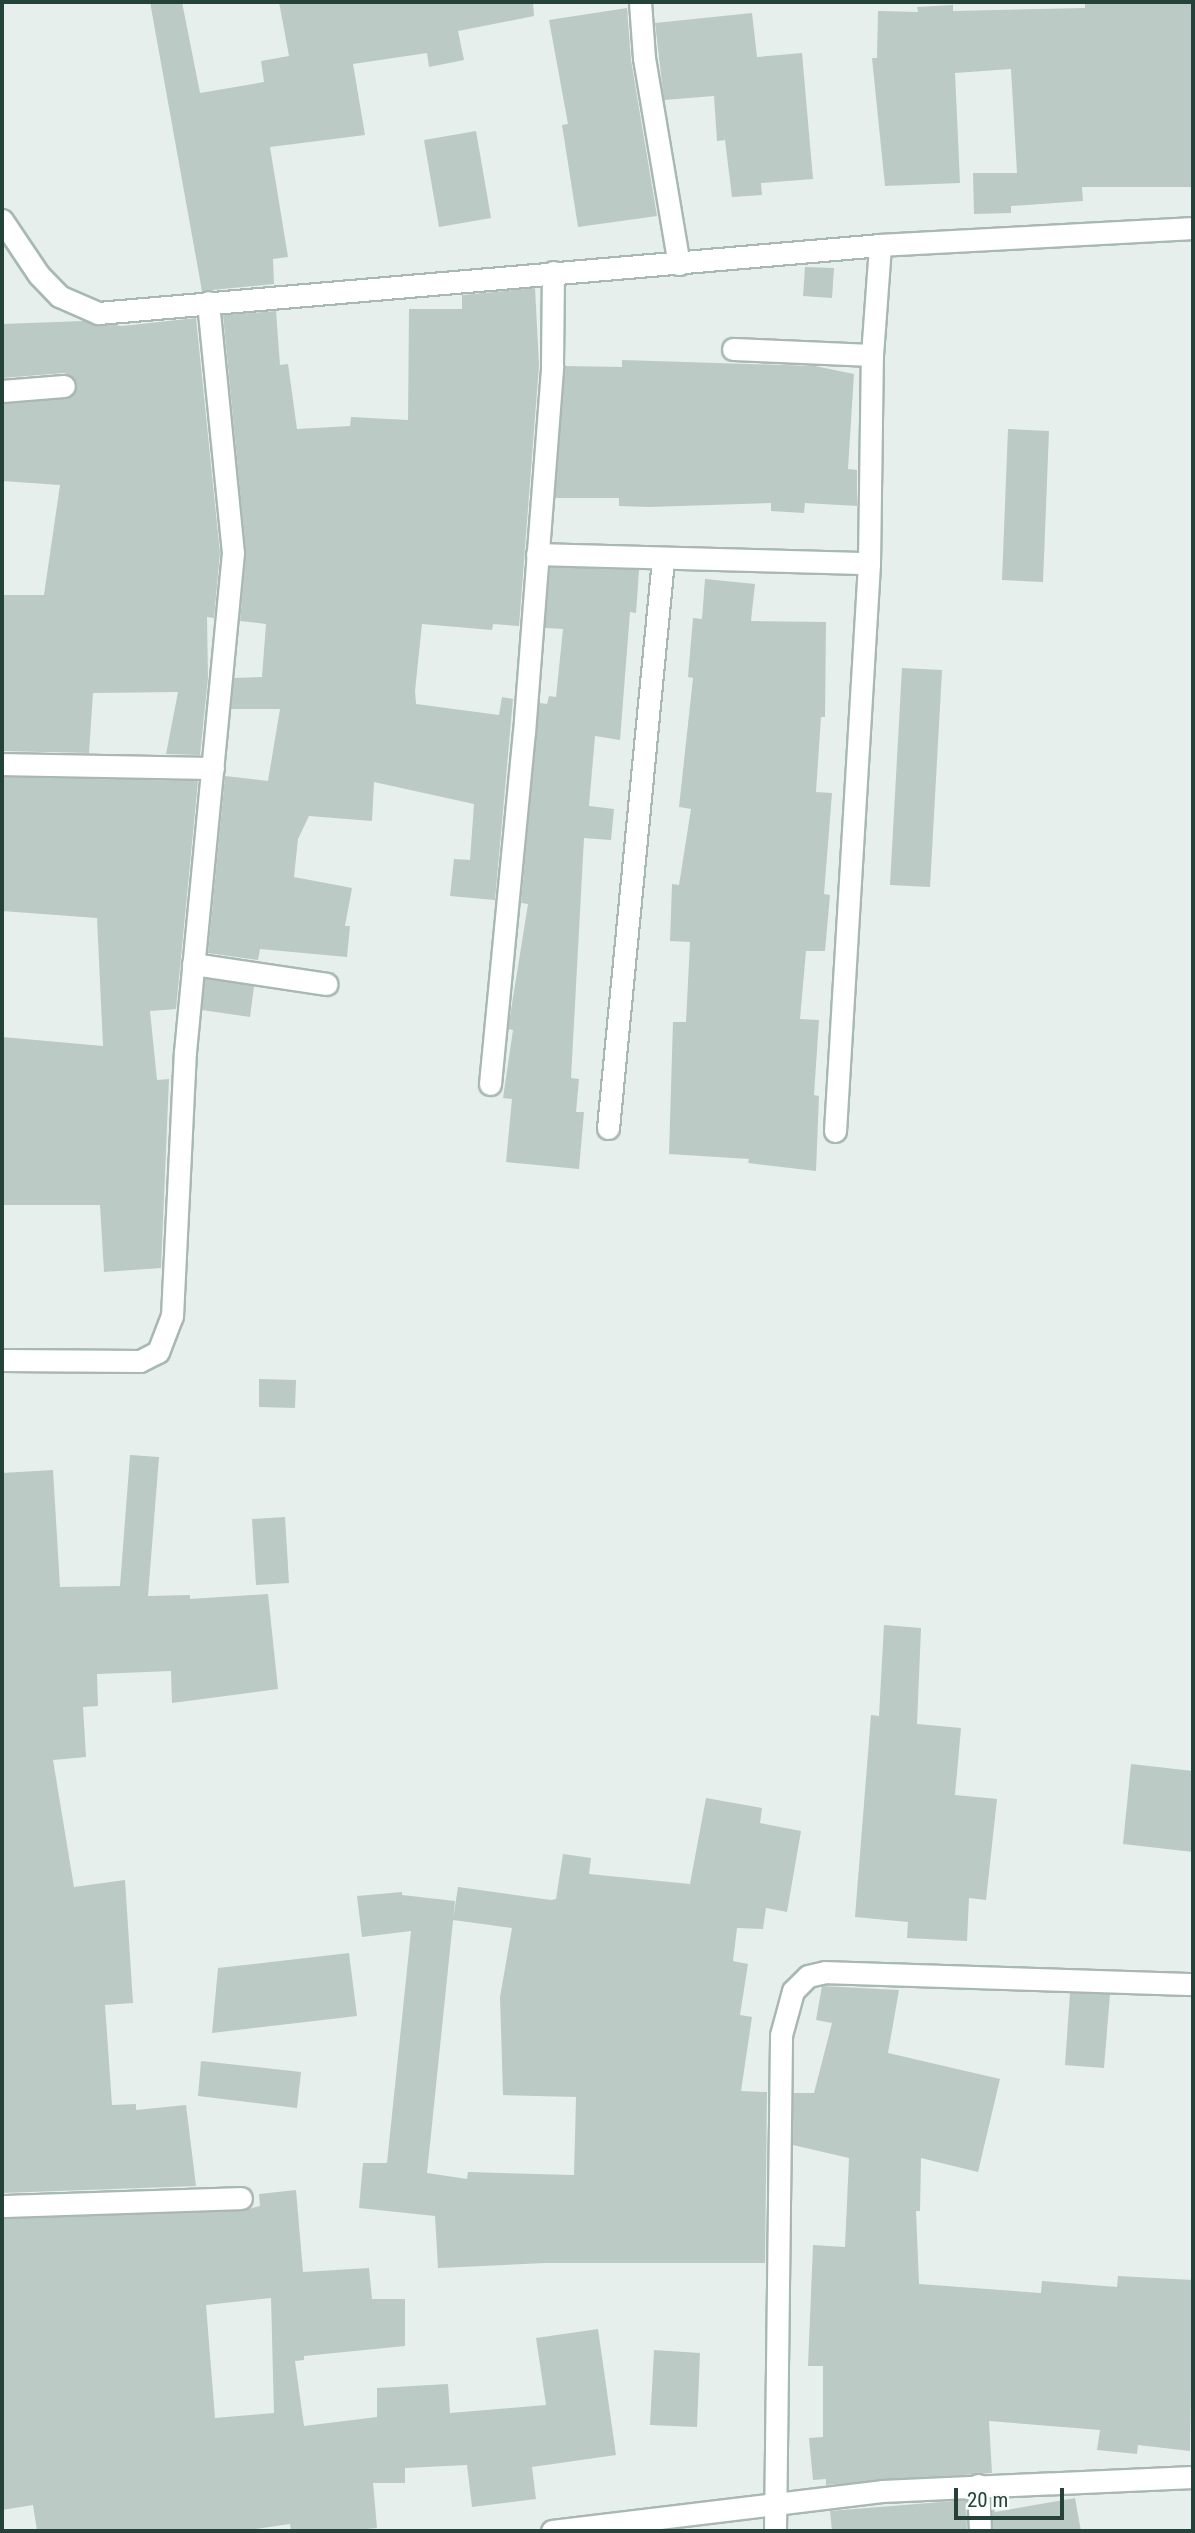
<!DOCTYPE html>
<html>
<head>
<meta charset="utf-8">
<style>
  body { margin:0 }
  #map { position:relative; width:1195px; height:2533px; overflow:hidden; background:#e6efeb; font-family:"Roboto Condensed",sans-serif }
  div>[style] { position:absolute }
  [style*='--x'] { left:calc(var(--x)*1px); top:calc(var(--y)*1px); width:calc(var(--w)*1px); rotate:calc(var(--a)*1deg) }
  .building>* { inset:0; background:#bbcac4 }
  .roads { filter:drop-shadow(2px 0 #a8b8b2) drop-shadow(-2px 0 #a8b8b2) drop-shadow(0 2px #a8b8b2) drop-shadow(0 -2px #a8b8b2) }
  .minor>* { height:21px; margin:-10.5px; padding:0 10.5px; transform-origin:10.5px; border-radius:10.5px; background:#fff }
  span { translate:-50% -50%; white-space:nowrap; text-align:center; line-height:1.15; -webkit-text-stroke:7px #f7fbf9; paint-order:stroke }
  .frame { position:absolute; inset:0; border:4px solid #24423a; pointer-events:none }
  .scale { position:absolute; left:954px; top:2488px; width:110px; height:32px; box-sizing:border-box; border:4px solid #24423a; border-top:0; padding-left:9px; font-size:21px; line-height:24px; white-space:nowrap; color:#24423a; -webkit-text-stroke:5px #f7fbf9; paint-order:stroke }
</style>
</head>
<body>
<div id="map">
  <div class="building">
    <div style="clip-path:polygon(150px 2px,182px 2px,200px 93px,264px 82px,261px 61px,289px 56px,279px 2px,533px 2px,534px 16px,458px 31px,464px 60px,429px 67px,427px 53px,353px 64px,365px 135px,270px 147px,288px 257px,273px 259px,274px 284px,202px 291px)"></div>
    <div style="clip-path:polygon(1085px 2px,1192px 2px,1191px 187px,1082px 187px,1083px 201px,1011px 206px,1011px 213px,974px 214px,973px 173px,1017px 173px,1011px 69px,955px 73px,960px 183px,885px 186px,872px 58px,877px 58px,878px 11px,918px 12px,917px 7px,953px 5px,953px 11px,1085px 8px)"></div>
    <div style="clip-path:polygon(627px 8px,631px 60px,657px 216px,578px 227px,562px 125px,568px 124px,549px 20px)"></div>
    <div style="clip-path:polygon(752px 13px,757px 57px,802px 53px,813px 179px,761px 183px,762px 195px,732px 197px,725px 140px,717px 141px,714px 96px,664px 100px,655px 23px)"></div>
    <div style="clip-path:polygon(476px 131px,491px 218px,439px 227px,424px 140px)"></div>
    <div style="clip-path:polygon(805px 267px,834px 268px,832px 298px,803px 296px)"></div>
    <div style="clip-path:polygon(535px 288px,539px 365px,519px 626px,493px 624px,492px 630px,422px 624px,415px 691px,416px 704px,499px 715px,502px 697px,513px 699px,495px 900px,450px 896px,454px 859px,470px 860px,474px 804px,374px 782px,372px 821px,309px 816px,298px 839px,294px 877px,352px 888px,345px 926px,350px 926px,347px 957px,260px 949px,258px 960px,208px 953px,225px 776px,268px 781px,280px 709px,231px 709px,234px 678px,262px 677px,266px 624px,240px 621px,246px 552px,223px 315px,276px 311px,280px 365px,288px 364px,297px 429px,350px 426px,351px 417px,408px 420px,409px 309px,462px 309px,462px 295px)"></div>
    <div style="clip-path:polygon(196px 318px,220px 553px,214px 618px,207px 617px,208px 678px,200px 755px,166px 754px,178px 692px,93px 693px,89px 753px,2px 751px,2px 595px,44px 595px,60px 485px,2px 481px,2px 404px,66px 399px,77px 386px,74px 378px,64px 373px,2px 378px,2px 324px,84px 321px,122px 326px)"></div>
    <div style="clip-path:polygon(622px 360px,815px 366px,854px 374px,848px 469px,857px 470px,857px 506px,805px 503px,804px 513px,771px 511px,771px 503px,649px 507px,619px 506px,619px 498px,555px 498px,565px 366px,622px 367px)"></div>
    <div style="clip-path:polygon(1008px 429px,1049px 431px,1043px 582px,1002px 580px)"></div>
    <div style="clip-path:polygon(550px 567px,639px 570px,636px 613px,630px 612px,620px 740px,595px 736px,589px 806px,614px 809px,611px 840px,584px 838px,571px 1078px,579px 1079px,576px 1112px,584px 1112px,579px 1169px,506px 1162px,512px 1099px,503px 1098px,513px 1030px,508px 1029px,528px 904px,521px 903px,539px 703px,547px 704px,549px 696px,556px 697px,563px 629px,545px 628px)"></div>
    <div style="clip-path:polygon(705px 579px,755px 584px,751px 621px,826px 622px,825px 717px,821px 717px,816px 792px,832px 793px,824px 894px,830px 895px,825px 951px,806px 951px,800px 1019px,819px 1020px,814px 1095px,819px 1096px,816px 1171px,748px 1163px,749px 1159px,669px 1154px,673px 1022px,686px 1022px,690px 942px,670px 941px,672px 884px,679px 885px,691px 809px,679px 807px,693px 678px,688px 677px,693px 618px,702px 619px)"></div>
    <div style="clip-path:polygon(902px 668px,942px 670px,930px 887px,890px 885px)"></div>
    <div style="clip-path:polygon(2px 777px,198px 781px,176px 1009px,150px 1011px,157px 1080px,169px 1079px,161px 1268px,104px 1272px,100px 1205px,2px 1205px,2px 1037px,103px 1046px,97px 918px,2px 911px)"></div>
    <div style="clip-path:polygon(205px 979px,254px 986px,250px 1017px,202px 1010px)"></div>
    <div style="clip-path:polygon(259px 1379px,296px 1380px,295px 1408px,259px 1407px)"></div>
    <div style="clip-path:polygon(130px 1455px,159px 1457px,148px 1596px,190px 1595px,190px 1599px,268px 1594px,278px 1689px,172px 1703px,171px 1671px,97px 1674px,98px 1706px,83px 1707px,86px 1757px,53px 1760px,74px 1887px,125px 1880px,133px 2003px,105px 2005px,112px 2105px,136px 2104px,136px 2110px,186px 2105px,196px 2186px,2px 2193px,2px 1473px,53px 1470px,60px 1587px,120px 1586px)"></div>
    <div style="clip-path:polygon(285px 1517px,289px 1583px,256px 1585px,252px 1519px)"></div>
    <div style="clip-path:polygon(884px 1625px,921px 1628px,917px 1724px,961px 1728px,955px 1795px,997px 1799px,986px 1900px,969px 1898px,967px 1941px,907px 1938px,908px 1922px,855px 1917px,871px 1715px,879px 1716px)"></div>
    <div style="clip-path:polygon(1131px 1764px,1193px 1771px,1193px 1852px,1123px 1844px)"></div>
    <div style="clip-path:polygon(706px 1798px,762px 1808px,760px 1823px,801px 1831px,787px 1912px,766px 1908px,763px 1929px,737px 1928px,733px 1961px,748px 1964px,740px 2015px,752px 2017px,741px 2091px,767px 2092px,765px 2263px,545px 2263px,438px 2268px,435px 2216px,359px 2208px,363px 2163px,387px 2163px,411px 1931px,362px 1937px,357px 1896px,402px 1892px,402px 1895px,455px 1901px,427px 2173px,467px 2179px,468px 2172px,574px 2175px,576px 2097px,503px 2095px,500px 1997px,512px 1928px,453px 1920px,458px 1887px,551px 1900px,556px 1899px,563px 1854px,591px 1858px,589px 1874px,690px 1884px)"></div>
    <div style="clip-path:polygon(349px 1953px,357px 2016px,212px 2033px,218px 1968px)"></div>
    <div style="clip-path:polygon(822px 1986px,899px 1990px,888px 2053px,1000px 2079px,978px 2172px,921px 2158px,920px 2211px,916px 2211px,919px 2284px,1041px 2293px,1042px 2281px,1117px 2287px,1118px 2276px,1193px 2280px,1190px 2451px,1138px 2445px,1137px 2454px,1097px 2450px,1100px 2430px,989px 2421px,992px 2473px,826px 2485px,826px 2479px,813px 2480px,809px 2438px,823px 2437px,823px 2366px,808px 2366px,813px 2245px,845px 2247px,849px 2158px,793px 2145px,793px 2093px,814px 2093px,832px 2023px,816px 2020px)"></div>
    <div style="clip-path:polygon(1070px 1993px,1110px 1994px,1104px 2068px,1065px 2065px)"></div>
    <div style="clip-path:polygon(201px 2061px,301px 2072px,297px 2108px,198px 2096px)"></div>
    <div style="clip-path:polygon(evenodd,296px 2190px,303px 2272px,369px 2268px,372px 2299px,405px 2299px,405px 2346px,304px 2356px,304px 2360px,295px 2361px,304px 2426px,377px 2417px,377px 2388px,448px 2384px,450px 2413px,546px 2405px,536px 2338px,598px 2329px,616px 2455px,532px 2467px,536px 2499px,472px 2507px,467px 2465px,405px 2468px,405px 2483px,373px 2483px,377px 2528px,345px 2531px,291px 2531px,290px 2524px,242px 2531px,37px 2531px,33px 2505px,2px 2510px,2px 2219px,241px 2211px,260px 2206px,259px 2194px,296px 2190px,271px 2298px,274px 2413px,215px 2418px,206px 2305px,271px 2298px)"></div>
    <div style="clip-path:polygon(654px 2350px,700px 2353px,697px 2427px,650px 2425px)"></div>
    <div style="clip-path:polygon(1075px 2498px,1081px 2531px,993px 2531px,992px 2499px,995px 2512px)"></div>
    <div style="clip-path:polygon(966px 2500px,967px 2531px,832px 2531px,830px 2511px)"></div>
  </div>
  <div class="roads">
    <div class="minor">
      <div style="--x:640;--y:2;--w:56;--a:85.9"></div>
      <div style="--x:644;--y:58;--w:209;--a:80.4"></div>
      <div style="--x:2;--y:220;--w:66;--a:56.1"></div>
      <div style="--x:39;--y:275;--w:29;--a:46"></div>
      <div style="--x:59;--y:296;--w:43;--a:23.6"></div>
      <div style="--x:98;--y:313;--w:785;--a:-4.97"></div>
      <div style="--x:880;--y:245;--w:313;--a:-3.1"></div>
      <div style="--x:733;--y:349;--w:139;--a:2.5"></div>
      <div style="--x:2;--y:391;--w:62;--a:-4.6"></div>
      <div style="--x:537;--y:554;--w:332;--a:1.6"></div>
      <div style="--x:2;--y:764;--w:211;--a:1.1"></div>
      <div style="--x:193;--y:964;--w:135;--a:8.5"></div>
      <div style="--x:490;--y:1084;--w:353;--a:-84.5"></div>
      <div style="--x:524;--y:733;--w:369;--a:-85.6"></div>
      <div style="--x:552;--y:365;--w:93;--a:-89.4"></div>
      <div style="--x:608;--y:1128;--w:571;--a:-84.47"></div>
      <div style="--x:835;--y:1131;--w:569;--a:-86.57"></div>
      <div style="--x:869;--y:563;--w:208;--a:-89.2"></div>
      <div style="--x:872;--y:355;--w:110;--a:-85.8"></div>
      <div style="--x:2;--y:1360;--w:138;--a:0.4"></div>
      <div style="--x:140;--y:1361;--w:20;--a:-27"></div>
      <div style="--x:158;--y:1352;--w:39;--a:-69"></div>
      <div style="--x:172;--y:1316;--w:264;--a:-87.2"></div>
      <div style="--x:185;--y:1052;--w:501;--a:-84.51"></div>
      <div style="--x:233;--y:553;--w:252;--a:-95.7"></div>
      <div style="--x:2;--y:2206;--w:239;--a:-1.9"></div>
      <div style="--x:978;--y:2485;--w:46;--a:87.5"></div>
      <div style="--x:552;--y:2531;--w:332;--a:-6.9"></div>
      <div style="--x:882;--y:2491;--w:311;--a:-2.6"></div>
      <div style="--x:775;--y:2531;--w:496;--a:-89.3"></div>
      <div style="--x:781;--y:2035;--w:46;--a:-74.7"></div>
      <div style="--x:793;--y:1991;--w:21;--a:-45"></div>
      <div style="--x:808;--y:1976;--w:17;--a:-13"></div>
      <div style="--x:825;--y:1972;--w:368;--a:1.9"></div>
    </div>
  </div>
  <div class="frame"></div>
  <div class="scale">20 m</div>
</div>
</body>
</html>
